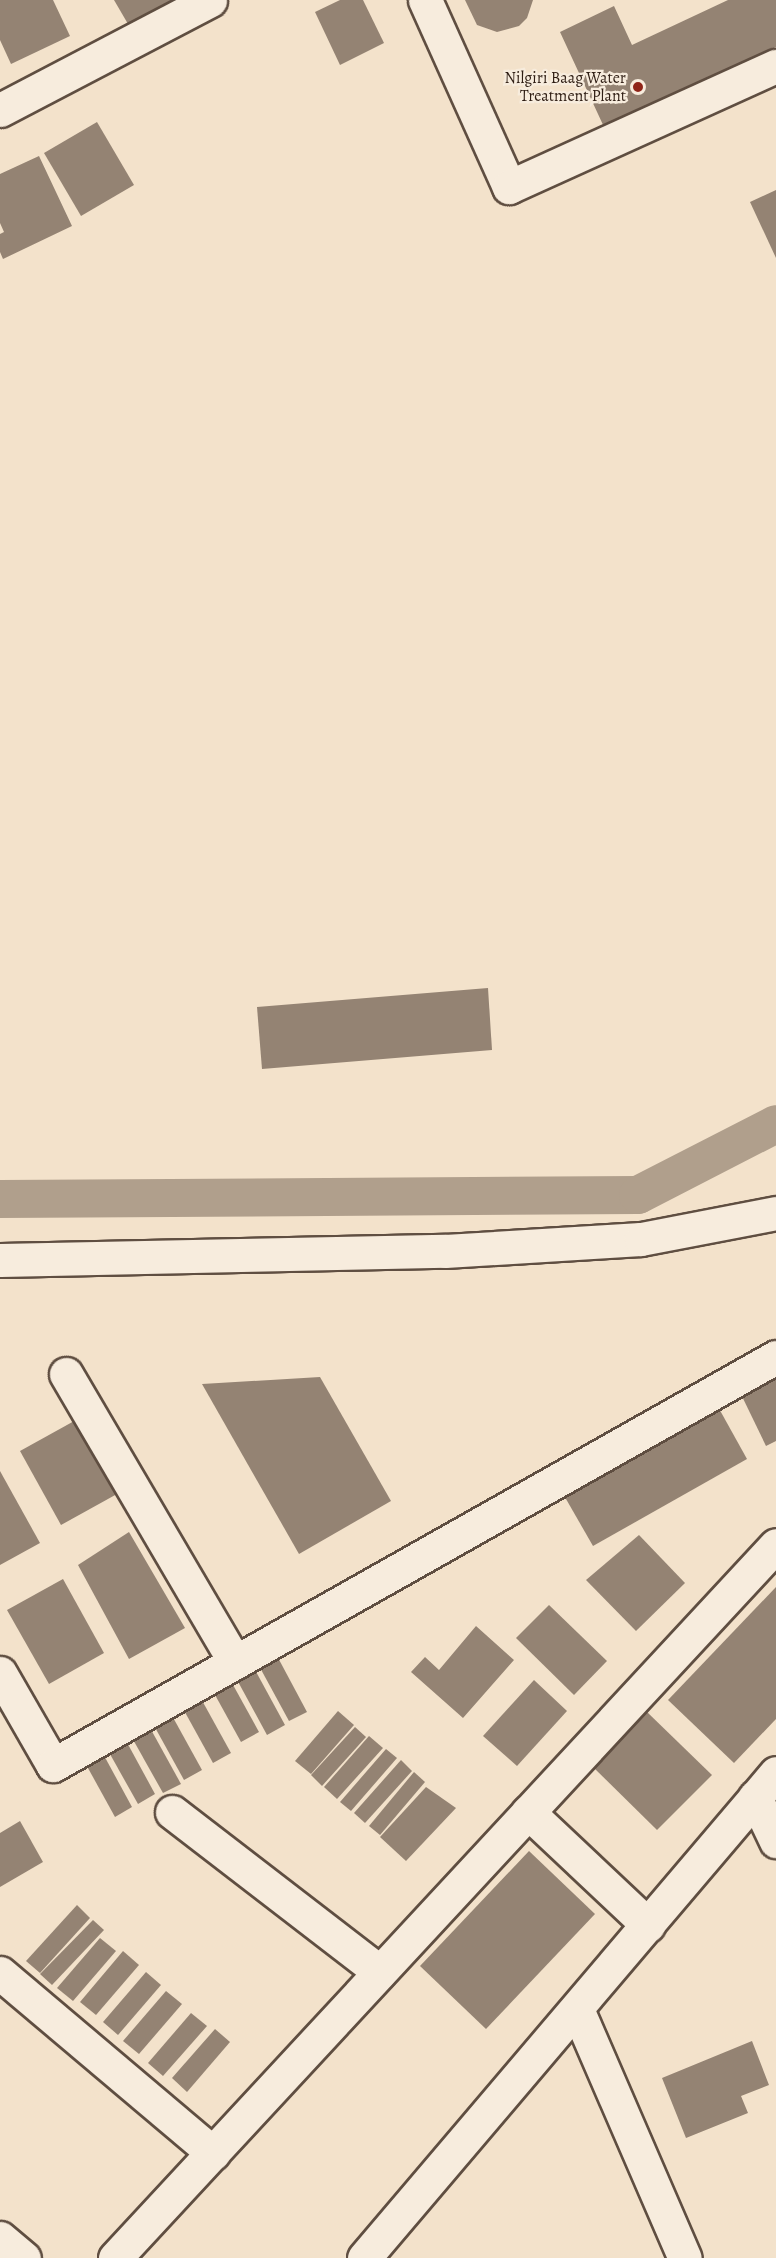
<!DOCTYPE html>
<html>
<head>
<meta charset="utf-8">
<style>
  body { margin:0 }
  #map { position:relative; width:776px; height:2258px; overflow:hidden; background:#f3e2cb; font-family:Alegreya,serif }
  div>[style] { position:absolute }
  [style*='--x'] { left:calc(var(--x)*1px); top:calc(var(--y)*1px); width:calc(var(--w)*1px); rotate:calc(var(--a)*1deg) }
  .canal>* { height:38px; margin:-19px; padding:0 19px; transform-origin:19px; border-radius:19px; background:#b09f8c }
  .building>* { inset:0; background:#948373 }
  .roads { filter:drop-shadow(2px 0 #5f4e41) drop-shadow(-2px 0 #5f4e41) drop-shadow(0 2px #5f4e41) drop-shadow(0 -2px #5f4e41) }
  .street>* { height:33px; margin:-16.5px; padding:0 16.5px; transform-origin:16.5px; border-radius:16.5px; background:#f7ecdd }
  .secondary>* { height:33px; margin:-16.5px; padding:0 16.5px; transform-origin:16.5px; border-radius:16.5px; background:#f7ecdd }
  .dots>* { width:16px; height:16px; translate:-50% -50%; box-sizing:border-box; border:3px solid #f7ecdd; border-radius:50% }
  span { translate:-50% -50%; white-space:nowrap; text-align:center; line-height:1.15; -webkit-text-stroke:4.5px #f7ecdd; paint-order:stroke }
  .poi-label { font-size:16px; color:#2e1d13 }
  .right { translate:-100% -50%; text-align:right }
</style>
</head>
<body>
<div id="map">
  <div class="canal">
    <div style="--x:0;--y:1199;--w:638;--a:-0.36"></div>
    <div style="--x:638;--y:1195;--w:155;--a:-27.2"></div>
  </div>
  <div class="building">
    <div style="clip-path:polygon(0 0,53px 0,70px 36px,11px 64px,0 40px)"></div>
    <div style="clip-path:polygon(114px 0,198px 0,135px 36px)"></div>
    <div style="clip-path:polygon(340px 0,363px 0,384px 43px,340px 65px,315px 12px)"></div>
    <div style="clip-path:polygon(465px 0,533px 0,527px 18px,519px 26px,497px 32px,477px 25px)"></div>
    <div style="clip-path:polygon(728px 0,776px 0,776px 47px,604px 127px,560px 32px,614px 6px,632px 45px)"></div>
    <div style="clip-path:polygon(97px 122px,134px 185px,81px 216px,44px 153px)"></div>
    <div style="clip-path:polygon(39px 156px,72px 226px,3px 259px,0 252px,0 234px,4px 232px,0 223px,0 174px)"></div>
    <div style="clip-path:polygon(776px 190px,776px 258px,750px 202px)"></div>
    <div style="clip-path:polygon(488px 988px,492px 1050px,262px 1069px,257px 1007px)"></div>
    <div style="clip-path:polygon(776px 1367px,776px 1441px,766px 1446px,737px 1386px)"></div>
    <div style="clip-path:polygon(320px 1377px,391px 1501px,299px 1554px,202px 1384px)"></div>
    <div style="clip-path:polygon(717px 1405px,747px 1459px,593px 1546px,562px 1492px)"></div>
    <div style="clip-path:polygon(76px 1420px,117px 1494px,61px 1525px,20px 1451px)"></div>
    <div style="clip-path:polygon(0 1471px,40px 1543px,0 1565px)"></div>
    <div style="clip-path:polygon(129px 1532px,185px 1628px,129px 1659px,78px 1565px)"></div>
    <div style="clip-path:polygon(639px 1535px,685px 1583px,636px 1631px,586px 1580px)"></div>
    <div style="clip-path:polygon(63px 1579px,104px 1653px,49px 1684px,7px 1610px)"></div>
    <div style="clip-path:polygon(776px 1587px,776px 1719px,734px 1763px,668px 1700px)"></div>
    <div style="clip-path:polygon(549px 1605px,607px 1661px,574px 1695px,516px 1638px)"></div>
    <div style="clip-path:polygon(476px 1626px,514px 1660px,463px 1718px,411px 1672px,425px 1657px,439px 1670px)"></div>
    <div style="clip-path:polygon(276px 1654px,307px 1712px,289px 1721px,258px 1664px)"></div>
    <div style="clip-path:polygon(254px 1668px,285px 1725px,267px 1735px,236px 1678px)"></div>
    <div style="clip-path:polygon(227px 1674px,259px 1732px,241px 1742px,209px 1684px)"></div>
    <div style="clip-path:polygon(534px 1680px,567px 1711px,517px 1766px,483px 1736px)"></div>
    <div style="clip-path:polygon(199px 1695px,231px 1753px,213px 1763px,181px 1705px)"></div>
    <div style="clip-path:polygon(338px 1711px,354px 1725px,311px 1774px,295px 1761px)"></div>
    <div style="clip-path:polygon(170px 1712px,202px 1770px,184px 1780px,152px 1722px)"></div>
    <div style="clip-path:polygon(647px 1712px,712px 1775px,657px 1830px,592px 1766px)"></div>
    <div style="clip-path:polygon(149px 1726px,181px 1784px,163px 1793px,131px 1736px)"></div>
    <div style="clip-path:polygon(355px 1727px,366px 1737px,322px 1786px,311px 1775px)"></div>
    <div style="clip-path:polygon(369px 1736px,383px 1748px,337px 1799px,324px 1787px)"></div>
    <div style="clip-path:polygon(124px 1737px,155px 1794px,138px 1804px,106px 1747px)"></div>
    <div style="clip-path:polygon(386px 1749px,397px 1758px,351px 1811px,340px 1802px)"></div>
    <div style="clip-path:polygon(101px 1750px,132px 1807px,115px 1817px,83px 1759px)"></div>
    <div style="clip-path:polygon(401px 1760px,412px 1771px,365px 1823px,354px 1813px)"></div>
    <div style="clip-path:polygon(414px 1772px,425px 1782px,380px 1835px,369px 1826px)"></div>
    <div style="clip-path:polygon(426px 1787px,456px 1808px,406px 1861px,380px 1837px)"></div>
    <div style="clip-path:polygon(20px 1821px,43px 1862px,0 1887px,0 1833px)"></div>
    <div style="clip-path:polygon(529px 1851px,595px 1914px,486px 2029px,420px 1966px)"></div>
    <div style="clip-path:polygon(77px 1905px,90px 1918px,40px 1973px,26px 1961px)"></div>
    <div style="clip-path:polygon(93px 1920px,104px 1930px,52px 1985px,40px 1974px)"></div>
    <div style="clip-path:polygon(100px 1938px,116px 1951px,73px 2001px,57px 1988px)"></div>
    <div style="clip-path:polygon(123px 1951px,139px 1965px,96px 2015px,80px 2002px)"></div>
    <div style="clip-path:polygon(146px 1972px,161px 1985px,118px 2035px,103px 2022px)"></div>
    <div style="clip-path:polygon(166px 1991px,182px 2004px,139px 2054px,123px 2041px)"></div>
    <div style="clip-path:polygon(191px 2013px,207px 2026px,163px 2076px,148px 2063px)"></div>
    <div style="clip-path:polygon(215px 2029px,230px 2042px,187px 2092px,172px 2078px)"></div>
    <div style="clip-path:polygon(752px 2041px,769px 2085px,741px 2096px,748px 2113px,686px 2138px,662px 2078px)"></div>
  </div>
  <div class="roads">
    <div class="street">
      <div style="--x:425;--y:0;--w:205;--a:65.8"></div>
      <div style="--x:509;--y:187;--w:293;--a:-24.4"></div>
      <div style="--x:0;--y:110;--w:237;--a:-27.6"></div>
      <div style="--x:66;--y:1374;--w:334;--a:59.6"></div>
      <div style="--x:0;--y:1673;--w:106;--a:60.1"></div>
      <div style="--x:53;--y:1765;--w:830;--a:-29.44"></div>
      <div style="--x:755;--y:1797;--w:49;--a:64.5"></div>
      <div style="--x:172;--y:1812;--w:262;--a:37.6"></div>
      <div style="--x:528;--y:1812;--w:165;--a:43.3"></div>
      <div style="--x:0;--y:1973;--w:279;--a:40.2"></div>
      <div style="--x:577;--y:2009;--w:271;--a:66.6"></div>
      <div style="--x:0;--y:2238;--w:31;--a:40"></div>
      <div style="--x:115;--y:2258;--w:972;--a:-47.17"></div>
    </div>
    <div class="secondary">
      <div style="--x:0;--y:1260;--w:445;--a:-1.2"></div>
      <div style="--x:445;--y:1251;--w:196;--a:-3.5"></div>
      <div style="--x:641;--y:1239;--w:137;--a:-10.9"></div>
      <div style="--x:364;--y:2258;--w:636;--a:-49.65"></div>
    </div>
  </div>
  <div class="dots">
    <div style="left:638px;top:87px;background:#8f2418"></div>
  </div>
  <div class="poi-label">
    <span class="right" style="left:626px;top:87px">Nilgiri Baag Water<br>Treatment Plant</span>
  </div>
</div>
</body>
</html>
